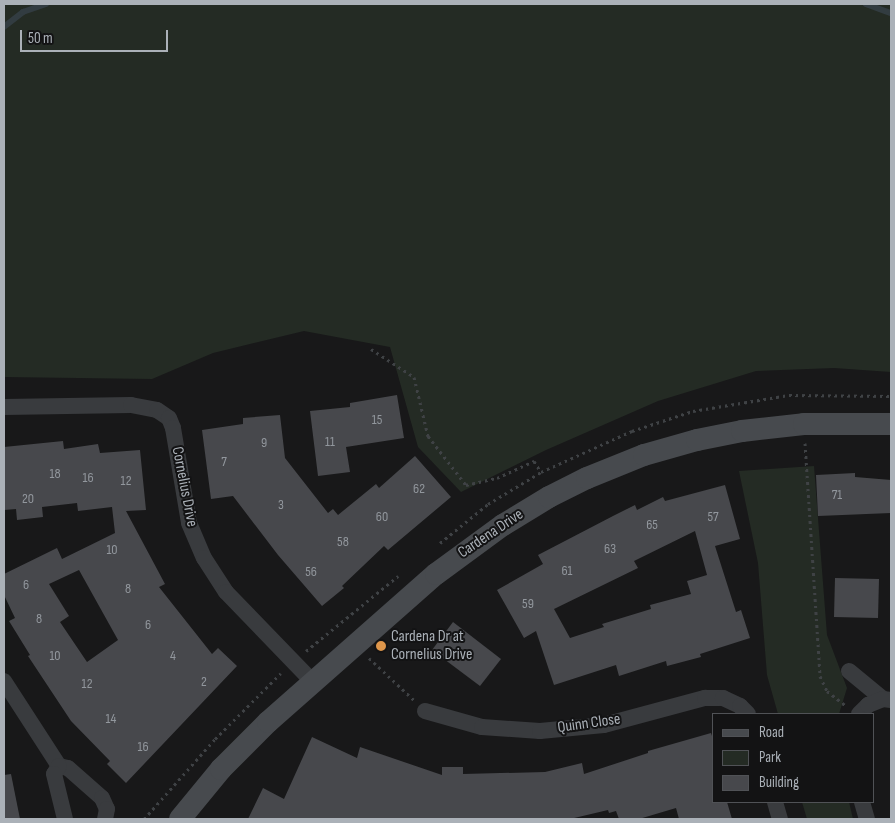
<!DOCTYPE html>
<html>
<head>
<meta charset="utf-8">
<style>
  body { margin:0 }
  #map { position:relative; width:895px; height:823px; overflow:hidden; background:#181819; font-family:"Sofia Sans Condensed",sans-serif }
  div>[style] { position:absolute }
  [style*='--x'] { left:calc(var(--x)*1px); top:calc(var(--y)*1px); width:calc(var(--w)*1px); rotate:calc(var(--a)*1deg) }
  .green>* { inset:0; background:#242b24 }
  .stream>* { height:5.5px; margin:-2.75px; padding:0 2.75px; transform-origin:2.75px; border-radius:2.75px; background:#323c41 }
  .building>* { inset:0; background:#47484c }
  .path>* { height:3px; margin-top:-1.5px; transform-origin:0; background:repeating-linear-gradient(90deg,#3f4245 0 2.5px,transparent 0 6.5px) }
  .street>* { height:16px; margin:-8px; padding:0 8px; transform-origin:8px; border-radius:8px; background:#393b3e }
  .secondary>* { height:22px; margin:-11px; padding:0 11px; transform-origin:11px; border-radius:11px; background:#474a4e }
  .dots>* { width:14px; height:14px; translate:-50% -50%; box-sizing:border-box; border:2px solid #131314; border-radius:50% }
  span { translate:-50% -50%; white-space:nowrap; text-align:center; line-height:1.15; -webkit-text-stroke:4px #131314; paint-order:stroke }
  .number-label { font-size:14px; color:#92979d }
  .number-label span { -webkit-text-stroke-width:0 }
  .street-label { font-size:16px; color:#abb1b8 }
  .poi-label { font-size:16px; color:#abb1b8 }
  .left { translate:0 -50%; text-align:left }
  .frame { position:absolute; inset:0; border:5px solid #abb1b8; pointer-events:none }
  .legend { position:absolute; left:712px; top:713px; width:162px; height:90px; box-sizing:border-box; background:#131314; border:1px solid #505256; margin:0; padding:6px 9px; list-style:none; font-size:15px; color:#abb1b8 }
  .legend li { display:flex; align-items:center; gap:10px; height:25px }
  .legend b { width:25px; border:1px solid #505256 }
  .scale { position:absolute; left:20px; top:30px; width:148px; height:22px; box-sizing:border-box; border:2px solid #abb1b8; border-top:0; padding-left:6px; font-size:15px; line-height:18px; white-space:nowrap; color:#abb1b8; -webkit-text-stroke:4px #131314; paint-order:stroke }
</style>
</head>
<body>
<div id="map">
  <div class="green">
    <div style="clip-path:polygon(4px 4px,891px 4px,891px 372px,834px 368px,756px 371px,658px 401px,546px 450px,461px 492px,418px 447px,390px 347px,304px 331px,213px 353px,152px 379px,4px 377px)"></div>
    <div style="clip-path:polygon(814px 466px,827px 635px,847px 688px,839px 714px,778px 714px,767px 675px,758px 563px,739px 471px)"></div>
    <div style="clip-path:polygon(802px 802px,849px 802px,853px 819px,807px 819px)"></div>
  </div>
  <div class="stream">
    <div style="--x:866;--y:4;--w:27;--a:20"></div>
    <div style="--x:4;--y:27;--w:24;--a:-38"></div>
    <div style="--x:23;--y:12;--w:24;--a:-19"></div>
  </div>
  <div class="building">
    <div style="clip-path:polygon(397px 395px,404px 438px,346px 447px,350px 472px,318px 476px,310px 411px,350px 407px,350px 403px)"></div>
    <div style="clip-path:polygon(280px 415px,285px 458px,328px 513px,333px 509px,338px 515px,376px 484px,379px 488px,415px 456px,451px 497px,388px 550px,384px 546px,342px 586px,344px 588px,322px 606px,278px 555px,233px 496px,211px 499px,202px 430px,243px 424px,243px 418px)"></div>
    <div style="clip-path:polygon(evenodd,63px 441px,64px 449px,98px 444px,100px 453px,140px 450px,146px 510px,126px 511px,165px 584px,159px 587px,212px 654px,218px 648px,237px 666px,126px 783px,107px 764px,110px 761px,71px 721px,28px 656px,30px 655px,9px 621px,15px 618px,4px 595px,4px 574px,57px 548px,62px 559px,115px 533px,112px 507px,78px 511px,77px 503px,42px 507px,43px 517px,17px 520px,16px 509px,4px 510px,4px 447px,63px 441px,79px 570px,118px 640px,87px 662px,60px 622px,69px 616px,49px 584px,79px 570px)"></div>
    <div style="clip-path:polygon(855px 473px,855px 477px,891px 480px,891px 513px,818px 516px,816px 475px)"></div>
    <div style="clip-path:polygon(evenodd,725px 485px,740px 539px,715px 546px,736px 612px,741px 610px,750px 638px,700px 654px,701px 657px,667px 666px,666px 661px,619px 676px,616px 665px,554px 685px,536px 631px,524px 638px,497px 590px,543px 564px,538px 555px,613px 516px,635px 505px,637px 510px,663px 497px,665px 501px,725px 485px,695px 531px,707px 575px,687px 581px,691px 594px,650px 605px,651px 609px,602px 624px,604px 627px,570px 638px,554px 609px,638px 568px,634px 561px,695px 531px)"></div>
    <div style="clip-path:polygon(835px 578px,879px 579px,878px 618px,834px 617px)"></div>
    <div style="clip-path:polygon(453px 622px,501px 659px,480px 686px,432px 650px)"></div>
    <div style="clip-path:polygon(711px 733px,714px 742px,714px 802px,727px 802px,732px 819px,679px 819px,676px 808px,639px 819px,619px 819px,616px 811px,609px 813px,608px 810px,570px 819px,248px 819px,263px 788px,284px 799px,312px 737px,357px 758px,360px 747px,442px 775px,442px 767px,463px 767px,463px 774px,545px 772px,582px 763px,584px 774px,648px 753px,648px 751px)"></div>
    <div style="clip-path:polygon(11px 774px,20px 819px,4px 819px,4px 775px)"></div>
  </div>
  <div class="path">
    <div style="--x:371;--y:349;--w:51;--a:33.1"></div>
    <div style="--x:414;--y:377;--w:61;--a:76.7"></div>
    <div style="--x:428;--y:436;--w:62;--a:52.2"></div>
    <div style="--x:466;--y:485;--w:32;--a:-13"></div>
    <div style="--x:497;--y:478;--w:41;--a:-24.7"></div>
    <div style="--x:534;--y:461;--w:13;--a:58"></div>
    <div style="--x:805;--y:443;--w:233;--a:86.3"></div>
    <div style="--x:820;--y:676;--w:17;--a:65"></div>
    <div style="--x:827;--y:691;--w:24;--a:38"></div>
    <div style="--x:440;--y:543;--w:62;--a:-39.1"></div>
    <div style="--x:488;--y:504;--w:62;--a:-31.1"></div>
    <div style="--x:541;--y:472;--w:100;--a:-24.3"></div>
    <div style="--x:632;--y:431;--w:64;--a:-18.2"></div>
    <div style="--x:693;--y:411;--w:97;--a:-9.5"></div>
    <div style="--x:789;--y:395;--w:102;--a:0.6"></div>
    <div style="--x:306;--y:651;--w:119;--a:-39.2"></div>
    <div style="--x:369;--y:658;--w:62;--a:43"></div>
    <div style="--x:144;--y:819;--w:107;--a:-48.4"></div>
    <div style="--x:215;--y:739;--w:93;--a:-45"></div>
  </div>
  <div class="street">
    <div style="--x:4;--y:407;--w:127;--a:-0.9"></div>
    <div style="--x:131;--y:405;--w:26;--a:11"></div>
    <div style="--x:157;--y:410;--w:14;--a:34"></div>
    <div style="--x:169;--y:418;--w:11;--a:68"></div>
    <div style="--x:173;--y:428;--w:96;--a:80.4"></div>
    <div style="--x:189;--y:523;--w:38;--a:67"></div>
    <div style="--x:204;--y:558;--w:40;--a:57.1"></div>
    <div style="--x:226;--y:592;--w:125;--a:46"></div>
    <div style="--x:849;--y:671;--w:44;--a:39.5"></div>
    <div style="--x:883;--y:699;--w:8;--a:7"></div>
    <div style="--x:4;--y:681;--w:101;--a:57.1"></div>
    <div style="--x:59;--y:766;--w:9;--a:13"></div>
    <div style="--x:68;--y:768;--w:45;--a:41.4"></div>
    <div style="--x:102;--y:798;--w:12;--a:66"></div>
    <div style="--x:107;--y:809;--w:10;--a:101"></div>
    <div style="--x:425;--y:711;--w:59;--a:15.7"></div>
    <div style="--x:482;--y:727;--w:58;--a:3.9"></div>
    <div style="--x:540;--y:731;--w:64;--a:-5.4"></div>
    <div style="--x:604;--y:725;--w:105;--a:-15"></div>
    <div style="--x:705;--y:698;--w:18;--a:0"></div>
    <div style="--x:723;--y:698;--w:19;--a:25"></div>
    <div style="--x:740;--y:706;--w:11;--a:45"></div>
    <div style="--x:859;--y:714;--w:13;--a:-45"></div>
    <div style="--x:868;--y:705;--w:16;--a:-22"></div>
    <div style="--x:59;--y:766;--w:9;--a:122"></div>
    <div style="--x:54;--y:774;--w:46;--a:76.3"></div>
    <div style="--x:775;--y:802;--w:18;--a:74"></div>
    <div style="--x:862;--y:802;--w:18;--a:74"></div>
  </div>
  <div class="secondary">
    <div style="--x:180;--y:819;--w:65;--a:-50.6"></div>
    <div style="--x:221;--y:769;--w:66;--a:-45"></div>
    <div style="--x:268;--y:722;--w:224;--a:-41.4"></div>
    <div style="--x:436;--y:574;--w:83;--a:-36.2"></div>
    <div style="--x:503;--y:525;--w:54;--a:-31.3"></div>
    <div style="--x:549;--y:497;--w:42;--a:-26.6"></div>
    <div style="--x:587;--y:478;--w:61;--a:-22"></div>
    <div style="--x:644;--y:455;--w:55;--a:-15.8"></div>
    <div style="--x:697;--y:440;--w:46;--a:-11.3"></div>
    <div style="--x:742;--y:431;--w:62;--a:-6.4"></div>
    <div style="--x:804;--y:424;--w:87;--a:0"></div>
  </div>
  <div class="dots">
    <div style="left:381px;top:646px;background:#de964b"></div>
  </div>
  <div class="number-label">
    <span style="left:377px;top:420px">15</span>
    <span style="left:330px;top:442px">11</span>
    <span style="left:264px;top:443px">9</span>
    <span style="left:224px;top:462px">7</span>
    <span style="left:55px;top:474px">18</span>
    <span style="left:88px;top:478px">16</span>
    <span style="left:126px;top:481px">12</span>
    <span style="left:419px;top:489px">62</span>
    <span style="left:837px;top:495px">71</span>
    <span style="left:28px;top:499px">20</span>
    <span style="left:281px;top:505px">3</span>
    <span style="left:382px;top:517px">60</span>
    <span style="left:713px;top:517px">57</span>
    <span style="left:652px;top:525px">65</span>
    <span style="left:343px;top:542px">58</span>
    <span style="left:610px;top:549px">63</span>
    <span style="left:112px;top:550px">10</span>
    <span style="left:567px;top:571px">61</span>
    <span style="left:311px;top:572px">56</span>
    <span style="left:26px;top:585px">6</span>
    <span style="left:128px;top:589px">8</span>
    <span style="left:528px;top:604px">59</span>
    <span style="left:39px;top:619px">8</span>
    <span style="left:148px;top:625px">6</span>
    <span style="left:55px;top:656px">10</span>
    <span style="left:173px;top:656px">4</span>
    <span style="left:204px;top:682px">2</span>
    <span style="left:87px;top:684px">12</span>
    <span style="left:111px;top:719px">14</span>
    <span style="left:143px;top:747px">16</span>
  </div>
  <div class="street-label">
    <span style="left:184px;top:487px;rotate:79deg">Cornelius Drive</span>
    <span style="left:491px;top:534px;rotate:-34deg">Cardena Drive</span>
    <span style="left:589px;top:724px;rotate:-8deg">Quinn Close</span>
  </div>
  <div class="poi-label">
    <span class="left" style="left:391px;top:646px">Cardena Dr at<br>Cornelius Drive</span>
  </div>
  <div class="frame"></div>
  <ul class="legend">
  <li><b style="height:6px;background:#474a4e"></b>Road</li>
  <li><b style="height:14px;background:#242b24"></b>Park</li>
  <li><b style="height:14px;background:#47484c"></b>Building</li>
  </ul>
  <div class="scale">50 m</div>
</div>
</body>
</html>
